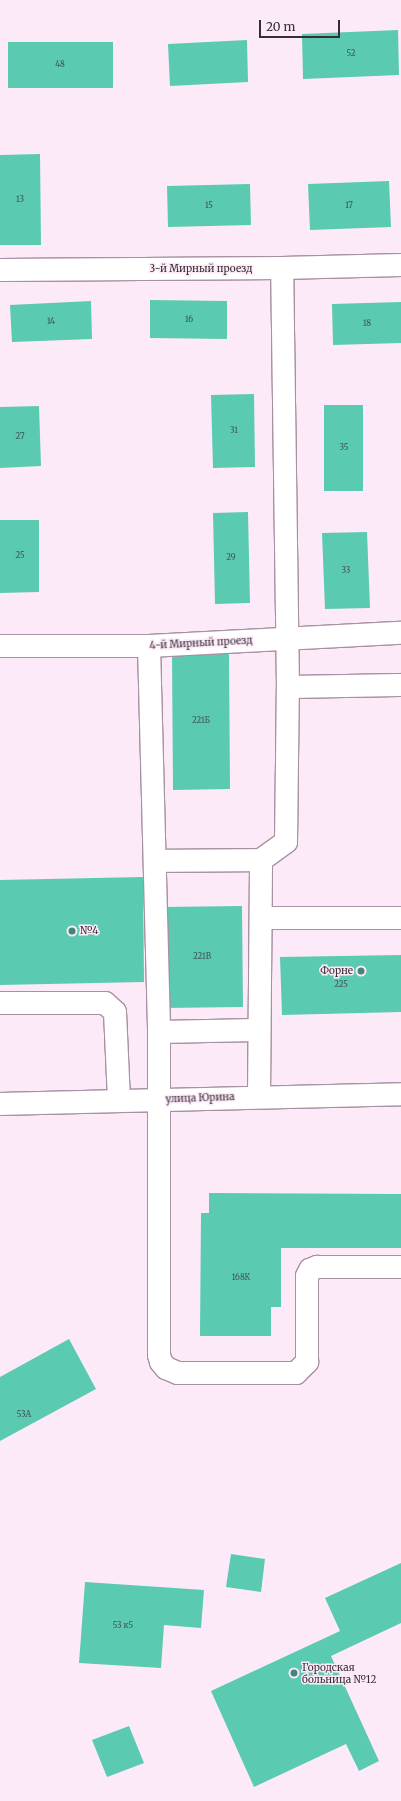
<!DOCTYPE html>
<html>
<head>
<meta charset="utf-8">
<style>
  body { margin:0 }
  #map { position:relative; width:401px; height:1801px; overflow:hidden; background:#fdeaf8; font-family:Merriweather,serif }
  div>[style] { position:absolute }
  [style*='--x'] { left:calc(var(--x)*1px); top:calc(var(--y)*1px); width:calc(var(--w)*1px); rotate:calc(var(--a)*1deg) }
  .building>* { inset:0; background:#5acab1 }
  .roads { filter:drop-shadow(1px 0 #a791a2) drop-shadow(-1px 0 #a791a2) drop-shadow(0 1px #a791a2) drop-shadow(0 -1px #a791a2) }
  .minor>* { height:22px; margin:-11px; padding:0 11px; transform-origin:11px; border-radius:11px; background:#fff }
  .major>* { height:22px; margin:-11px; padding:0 11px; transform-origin:11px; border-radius:11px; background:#fff }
  .dots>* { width:11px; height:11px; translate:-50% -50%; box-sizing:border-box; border:2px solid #fdeaf8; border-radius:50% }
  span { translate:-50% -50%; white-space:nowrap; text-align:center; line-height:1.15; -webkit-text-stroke:3px #fdeaf8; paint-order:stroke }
  .number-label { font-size:8px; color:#405554 }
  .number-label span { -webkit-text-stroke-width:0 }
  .street-label { font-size:10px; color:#372e35 }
  .poi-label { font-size:10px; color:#372e35 }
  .left { translate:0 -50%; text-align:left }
  .right { translate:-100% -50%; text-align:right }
  .scale { position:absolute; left:259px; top:20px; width:81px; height:18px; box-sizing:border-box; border:2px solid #372e35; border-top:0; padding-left:5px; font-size:12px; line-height:14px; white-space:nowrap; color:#372e35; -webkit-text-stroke:3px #fdeaf8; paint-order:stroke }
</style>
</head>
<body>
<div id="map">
  <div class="building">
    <div style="clip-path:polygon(398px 30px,399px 75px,303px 79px,302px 34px)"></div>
    <div style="clip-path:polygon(247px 40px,248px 82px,170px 86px,168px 44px)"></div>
    <div style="clip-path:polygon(8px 42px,113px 42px,113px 88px,8px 88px)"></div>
    <div style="clip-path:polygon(40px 154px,41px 245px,0 245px,0 155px)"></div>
    <div style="clip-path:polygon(389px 181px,391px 227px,310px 230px,308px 184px)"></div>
    <div style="clip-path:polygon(250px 184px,251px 225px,168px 227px,167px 186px)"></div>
    <div style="clip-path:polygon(150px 300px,227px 301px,227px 339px,150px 338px)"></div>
    <div style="clip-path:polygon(91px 301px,92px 339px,12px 342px,10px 305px)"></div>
    <div style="clip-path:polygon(401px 302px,401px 343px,333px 345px,332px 304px)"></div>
    <div style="clip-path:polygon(254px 394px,255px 467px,213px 468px,211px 395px)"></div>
    <div style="clip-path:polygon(324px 405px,363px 405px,363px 491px,324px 491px)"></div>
    <div style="clip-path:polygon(39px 406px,41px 466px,0 468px,0 407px)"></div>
    <div style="clip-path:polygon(248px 512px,250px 603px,215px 604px,213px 513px)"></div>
    <div style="clip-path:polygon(0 520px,39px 520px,39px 592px,0 593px)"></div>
    <div style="clip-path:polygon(367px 532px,370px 608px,325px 609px,322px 533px)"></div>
    <div style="clip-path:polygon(172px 653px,229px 653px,230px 789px,173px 790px)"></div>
    <div style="clip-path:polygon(143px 877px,144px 982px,0 985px,0 880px)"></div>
    <div style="clip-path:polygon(242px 906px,243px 1007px,163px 1008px,162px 907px)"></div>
    <div style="clip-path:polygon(401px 955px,401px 1012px,282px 1015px,280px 957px)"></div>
    <div style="clip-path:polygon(209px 1193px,401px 1194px,401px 1248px,281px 1248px,281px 1307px,271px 1307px,271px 1336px,200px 1336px,201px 1213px,209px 1213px)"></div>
    <div style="clip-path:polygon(69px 1339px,96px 1389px,0 1441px,0 1377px)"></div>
    <div style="clip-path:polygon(231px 1554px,265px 1559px,261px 1592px,226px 1587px)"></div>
    <div style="clip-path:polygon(401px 1563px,401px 1623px,331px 1656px,379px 1761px,359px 1771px,346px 1744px,254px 1787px,211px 1691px,340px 1631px,325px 1598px)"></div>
    <div style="clip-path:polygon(85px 1582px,204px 1590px,201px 1628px,164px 1625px,161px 1668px,79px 1663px)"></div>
    <div style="clip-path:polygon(129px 1726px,144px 1763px,107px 1777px,92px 1740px)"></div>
  </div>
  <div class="roads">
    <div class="minor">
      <div style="--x:0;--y:270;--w:282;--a:-0.4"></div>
      <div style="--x:282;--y:268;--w:119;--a:-1.4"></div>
      <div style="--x:0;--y:646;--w:149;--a:0"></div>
      <div style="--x:149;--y:646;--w:252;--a:-3"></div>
      <div style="--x:149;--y:646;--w:386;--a:88.5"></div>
      <div style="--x:288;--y:687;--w:113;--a:-1"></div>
      <div style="--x:155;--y:861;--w:106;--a:-0.5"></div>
      <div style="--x:261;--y:918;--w:140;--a:0"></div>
      <div style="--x:0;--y:1003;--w:105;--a:0"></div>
      <div style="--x:105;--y:1003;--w:13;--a:42"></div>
      <div style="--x:115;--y:1012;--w:89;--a:87.4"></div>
      <div style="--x:257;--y:1030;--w:98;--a:178.8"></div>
      <div style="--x:159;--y:1032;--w:323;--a:90"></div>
      <div style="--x:159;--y:1355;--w:7;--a:74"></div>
      <div style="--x:161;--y:1362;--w:8;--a:50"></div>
      <div style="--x:166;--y:1368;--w:13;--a:23"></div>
      <div style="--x:178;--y:1373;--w:118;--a:0"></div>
      <div style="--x:296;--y:1373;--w:16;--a:-45"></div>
      <div style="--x:307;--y:1362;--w:86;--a:-90"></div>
      <div style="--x:307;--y:1276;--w:7;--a:-63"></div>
      <div style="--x:310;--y:1270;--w:8;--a:-23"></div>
      <div style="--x:317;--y:1267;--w:84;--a:0"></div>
      <div style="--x:259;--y:1096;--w:236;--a:-89.5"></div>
      <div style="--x:261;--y:860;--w:31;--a:-36"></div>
      <div style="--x:286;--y:842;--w:155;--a:-89.3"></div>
      <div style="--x:288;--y:687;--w:419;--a:-90.8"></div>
    </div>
    <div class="major">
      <div style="--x:0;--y:1104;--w:401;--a:-1.4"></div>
    </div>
  </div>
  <div class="dots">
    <div style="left:72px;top:931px;background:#448676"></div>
    <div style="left:361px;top:971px;background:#448676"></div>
    <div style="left:294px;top:1673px;background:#448676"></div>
  </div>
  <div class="number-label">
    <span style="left:351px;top:54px">52</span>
    <span style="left:60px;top:65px">48</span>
    <span style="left:20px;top:200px">13</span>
    <span style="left:209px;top:206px">15</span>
    <span style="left:349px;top:206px">17</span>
    <span style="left:189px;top:320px">16</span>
    <span style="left:51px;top:322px">14</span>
    <span style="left:367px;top:324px">18</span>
    <span style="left:234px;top:431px">31</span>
    <span style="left:20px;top:437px">27</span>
    <span style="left:344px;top:448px">35</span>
    <span style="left:20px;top:556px">25</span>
    <span style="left:231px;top:558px">29</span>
    <span style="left:346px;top:571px">33</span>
    <span style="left:201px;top:721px">221Б</span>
    <span style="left:202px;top:957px">221В</span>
    <span style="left:341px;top:985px">225</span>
    <span style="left:241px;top:1278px">168К</span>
    <span style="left:24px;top:1415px">53А</span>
    <span style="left:123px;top:1626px">53 к5</span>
  </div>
  <div class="street-label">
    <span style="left:201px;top:269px">3-й Мирный проезд</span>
    <span style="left:201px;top:643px;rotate:-3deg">4-й Мирный проезд</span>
    <span style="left:200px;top:1098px;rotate:-2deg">улица Юрина</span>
  </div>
  <div class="poi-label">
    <span class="left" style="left:80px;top:931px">№4</span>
    <span class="right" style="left:353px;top:971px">Форне</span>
    <span class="left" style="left:302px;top:1673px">Городская<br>больница №12</span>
  </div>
  <div class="scale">20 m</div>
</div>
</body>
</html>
